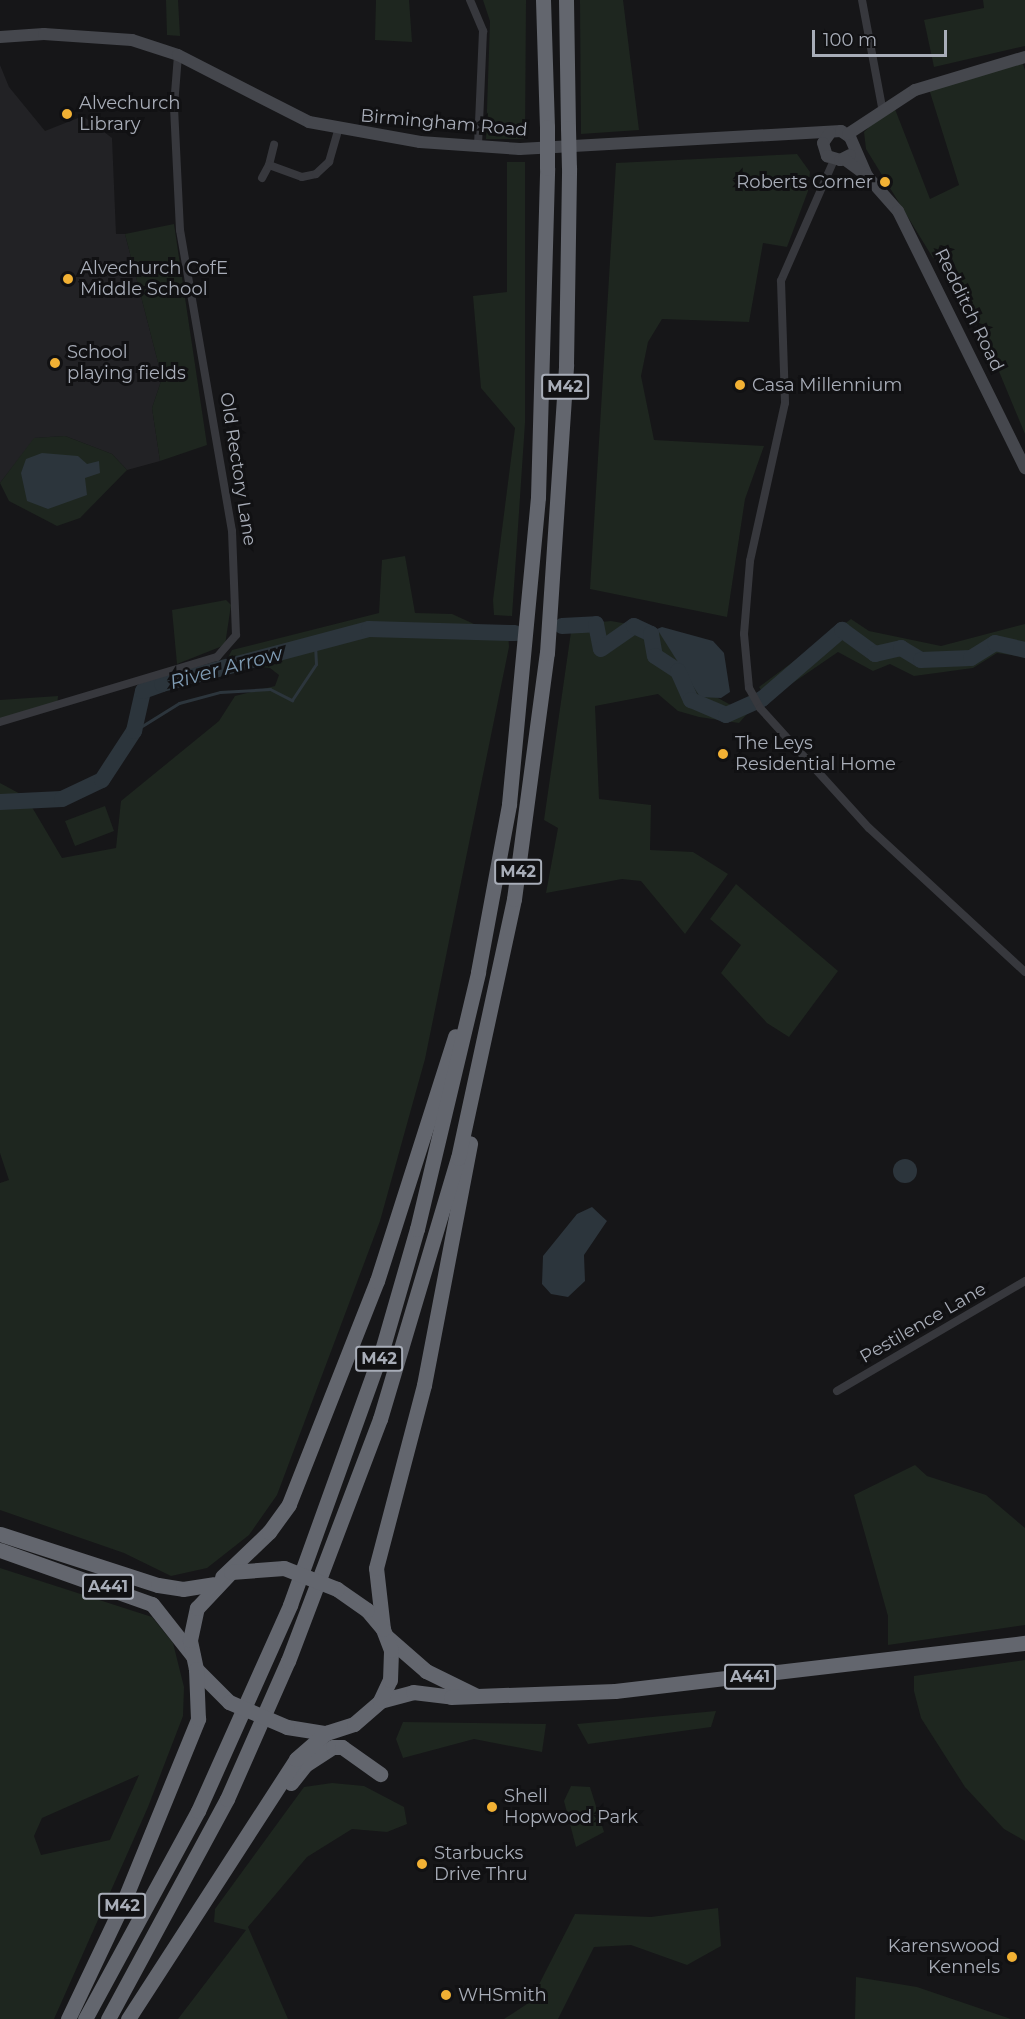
<!DOCTYPE html>
<html>
<head>
<meta charset="utf-8">
<style>
  body { margin:0 }
  #map { position:relative; width:1025px; height:2019px; overflow:hidden; background:#161618; font-family:Montserrat,sans-serif }
  div>[style] { position:absolute }
  [style*='--x'] { left:calc(var(--x)*1px); top:calc(var(--y)*1px); width:calc(var(--w)*1px); rotate:calc(var(--a)*1deg) }
  .built>* { inset:0; background:#222225 }
  .green>* { inset:0; background:#1e261f }
  .water>* { inset:0; background:#2c353c }
  .round { border-radius:50% }
  .stream>* { height:3px; margin:-1.5px; padding:0 1.5px; transform-origin:1.5px; border-radius:1.5px; background:#2c353c }
  .river>* { height:16px; margin:-8px; padding:0 8px; transform-origin:8px; border-radius:8px; background:#2c353c }
  .street>* { height:8px; margin:-4px; padding:0 4px; transform-origin:4px; border-radius:4px; background:#37383d }
  .secondary>* { height:12px; margin:-6px; padding:0 6px; transform-origin:6px; border-radius:6px; background:#45474d }
  .highway>* { height:15px; margin:-7.5px; padding:0 7.5px; transform-origin:7.5px; border-radius:7.5px; background:#63666e }
  .highway-bridge>* { height:15px; margin:-7.5px; padding:0 7.5px; transform-origin:7.5px; border-radius:7.5px; background:#63666e }
  .dots>* { width:16px; height:16px; translate:-50% -50%; box-sizing:border-box; border:3px solid #111113; border-radius:50% }
  span { translate:-50% -50%; white-space:nowrap; text-align:center; line-height:1.15; -webkit-text-stroke:6px #111113; paint-order:stroke }
  .shield-label span { padding:2px 4px; background:#111113; border:2px solid; border-radius:4px; -webkit-text-stroke-width:0 }
  .shield-label { font-size:16px; color:#a8adb8; font-weight:700 }
  .poi-label { font-size:18px; color:#a8adb8 }
  .left { translate:0 -50%; text-align:left }
  .right { translate:-100% -50%; text-align:right }
  .street-label { font-size:18px; color:#a8adb8 }
  .water-label { font-size:20px; color:#7f9bb3; font-style:italic }
  .scale { position:absolute; left:812px; top:30px; width:135px; height:27px; box-sizing:border-box; border:3px solid #a8adb8; border-top:0; padding-left:8px; font-size:18px; line-height:21px; white-space:nowrap; color:#a8adb8; -webkit-text-stroke:4px #111113; paint-order:stroke }
</style>
</head>
<body>
<div id="map">
  <div class="built">
    <div style="clip-path:polygon(0 65px,9px 87px,45px 131px,83px 116px,112px 138px,116px 234px,125px 234px,162px 378px,152px 408px,160px 461px,127px 470px,112px 454px,65px 436px,35px 438px,0 483px)"></div>
  </div>
  <div class="green">
    <div style="clip-path:polygon(166px 0,178px 0,180px 36px,167px 35px)"></div>
    <div style="clip-path:polygon(376px 0,409px 0,412px 42px,375px 40px)"></div>
    <div style="clip-path:polygon(483px 0,526px 0,525px 139px,486px 139px,490px 21px)"></div>
    <div style="clip-path:polygon(580px 0,623px 0,639px 130px,581px 134px)"></div>
    <div style="clip-path:polygon(983px 0,1025px 0,1025px 46px,934px 67px,924px 20px,984px 8px)"></div>
    <div style="clip-path:polygon(1022px 61px,1025px 70px,1025px 434px,951px 256px,933px 258px,866px 149px,864px 132px,893px 104px,930px 199px,959px 185px,929px 89px)"></div>
    <div style="clip-path:polygon(797px 154px,810px 172px,808px 191px,787px 247px,763px 243px,749px 322px,662px 319px,648px 342px,641px 376px,654px 440px,764px 446px,745px 499px,727px 617px,590px 589px,616px 163px)"></div>
    <div style="clip-path:polygon(507px 162px,525px 162px,525px 423px,512px 616px,494px 615px,493px 600px,515px 428px,481px 388px,473px 296px,507px 292px)"></div>
    <div style="clip-path:polygon(174px 224px,207px 445px,160px 461px,152px 408px,162px 378px,125px 234px)"></div>
    <div style="clip-path:polygon(65px 436px,112px 454px,127px 470px,80px 518px,57px 526px,9px 501px,0 483px,34px 438px)"></div>
    <div style="clip-path:polygon(405px 556px,415px 613px,452px 614px,485px 629px,508px 630px,509px 647px,425px 1059px,380px 1221px,277px 1495px,249px 1535px,207px 1568px,171px 1576px,124px 1553px,0 1510px,0 1183px,9px 1180px,0 1153px,0 783px,26px 797px,62px 858px,116px 848px,121px 801px,219px 721px,235px 696px,275px 686px,279px 675px,270px 668px,225px 663px,232px 650px,379px 613px,382px 560px)"></div>
    <div style="clip-path:polygon(226px 600px,231px 605px,225px 645px,177px 664px,172px 610px)"></div>
    <div style="clip-path:polygon(851px 619px,869px 631px,941px 646px,1025px 624px,1025px 657px,997px 653px,973px 668px,914px 676px,890px 664px,873px 671px,838px 652px,768px 700px,759px 687px)"></div>
    <div style="clip-path:polygon(611px 621px,657px 629px,700px 688px,747px 714px,739px 723px,699px 717px,678px 711px,658px 694px,595px 706px,599px 799px,651px 805px,650px 850px,693px 852px,728px 874px,685px 934px,641px 881px,622px 879px,546px 893px,558px 828px,544px 820px,572px 625px)"></div>
    <div style="clip-path:polygon(58px 696px,57px 706px,0 720px,0 700px)"></div>
    <div style="clip-path:polygon(105px 806px,114px 831px,75px 846px,65px 821px)"></div>
    <div style="clip-path:polygon(736px 884px,838px 971px,789px 1037px,767px 1023px,721px 973px,741px 945px,710px 919px)"></div>
    <div style="clip-path:polygon(915px 1465px,927px 1476px,986px 1495px,1025px 1528px,1025px 1625px,888px 1645px,888px 1616px,854px 1495px)"></div>
    <div style="clip-path:polygon(evenodd,0 1568px,152px 1617px,173px 1643px,184px 1687px,183px 1716px,148px 1807px,54px 2019px,0 2019px,0 1568px,139px 1775px,110px 1840px,41px 1855px,34px 1836px,42px 1818px,139px 1775px)"></div>
    <div style="clip-path:polygon(1025px 1660px,1025px 1841px,1004px 1829px,965px 1787px,921px 1718px,914px 1691px,914px 1676px)"></div>
    <div style="clip-path:polygon(716px 1711px,711px 1727px,588px 1744px,577px 1724px)"></div>
    <div style="clip-path:polygon(403px 1722px,546px 1724px,542px 1752px,474px 1739px,403px 1758px,396px 1739px)"></div>
    <div style="clip-path:polygon(332px 1783px,364px 1786px,404px 1807px,407px 1824px,387px 1832px,352px 1829px,307px 1857px,248px 1927px,288px 2019px,178px 2019px,246px 1930px,214px 1922px,215px 1909px,304px 1787px)"></div>
    <div style="clip-path:polygon(571px 1786px,590px 1787px,604px 1832px,576px 1847px,564px 1801px)"></div>
    <div style="clip-path:polygon(718px 1908px,721px 1946px,687px 1965px,631px 1945px,594px 1947px,558px 2019px,504px 2019px,530px 2002px,575px 1914px,651px 1917px)"></div>
    <div style="clip-path:polygon(856px 1977px,917px 1987px,1011px 2019px,855px 2019px)"></div>
  </div>
  <div class="water">
    <div style="clip-path:polygon(42px 453px,78px 456px,87px 464px,99px 461px,100px 473px,85px 478px,87px 495px,48px 509px,27px 501px,21px 473px,26px 459px)"></div>
    <div style="clip-path:polygon(662px 627px,713px 641px,724px 653px,730px 692px,721px 698px,700px 697px,657px 629px)"></div>
    <div class="round" style="left:893px;top:1159px;width:24px;height:24px"></div>
    <div style="clip-path:polygon(592px 1207px,607px 1221px,584px 1255px,585px 1281px,568px 1297px,551px 1294px,542px 1284px,543px 1256px,577px 1214px)"></div>
  </div>
  <div class="stream">
    <div style="--x:134;--y:731;--w:53;--a:-31.9"></div>
    <div style="--x:179;--y:703;--w:42;--a:-15"></div>
    <div style="--x:220;--y:692;--w:50;--a:-3.4"></div>
    <div style="--x:270;--y:689;--w:25;--a:27"></div>
    <div style="--x:292;--y:700;--w:43;--a:-56.3"></div>
    <div style="--x:316;--y:664;--w:18;--a:-93"></div>
  </div>
  <div class="river">
    <div style="--x:562;--y:626;--w:34;--a:-3"></div>
    <div style="--x:596;--y:624;--w:25;--a:79"></div>
    <div style="--x:601;--y:649;--w:40;--a:-34.9"></div>
    <div style="--x:634;--y:626;--w:19;--a:25"></div>
    <div style="--x:651;--y:634;--w:22;--a:80"></div>
    <div style="--x:655;--y:656;--w:27;--a:33"></div>
    <div style="--x:678;--y:671;--w:32;--a:66"></div>
    <div style="--x:691;--y:700;--w:38;--a:23"></div>
    <div style="--x:726;--y:715;--w:39;--a:-24"></div>
    <div style="--x:762;--y:699;--w:106;--a:-40.8"></div>
    <div style="--x:842;--y:630;--w:41;--a:36"></div>
    <div style="--x:875;--y:654;--w:27;--a:-13"></div>
    <div style="--x:901;--y:648;--w:23;--a:31"></div>
    <div style="--x:921;--y:660;--w:50;--a:-2.3"></div>
    <div style="--x:971;--y:658;--w:28;--a:-32"></div>
    <div style="--x:995;--y:643;--w:31;--a:13"></div>
    <div style="--x:0;--y:802;--w:62;--a:-2.8"></div>
    <div style="--x:62;--y:799;--w:44;--a:-25.4"></div>
    <div style="--x:102;--y:780;--w:59;--a:-56.9"></div>
    <div style="--x:134;--y:731;--w:41;--a:-77.3"></div>
    <div style="--x:143;--y:691;--w:20;--a:-20"></div>
    <div style="--x:162;--y:684;--w:214;--a:-14.9"></div>
    <div style="--x:369;--y:629;--w:146;--a:1.6"></div>
  </div>
  <div class="street">
    <div style="--x:470;--y:0;--w:34;--a:67"></div>
    <div style="--x:483;--y:31;--w:116;--a:92.5"></div>
    <div style="--x:862;--y:0;--w:109;--a:79.4"></div>
    <div style="--x:834;--y:160;--w:132;--a:113.7"></div>
    <div style="--x:781;--y:281;--w:122;--a:88.1"></div>
    <div style="--x:785;--y:403;--w:162;--a:102.5"></div>
    <div style="--x:750;--y:561;--w:73;--a:94.7"></div>
    <div style="--x:744;--y:634;--w:54;--a:84.7"></div>
    <div style="--x:749;--y:688;--w:23;--a:61"></div>
    <div style="--x:760;--y:708;--w:162;--a:47.8"></div>
    <div style="--x:869;--y:828;--w:212;--a:42.7"></div>
    <div style="--x:269;--y:165;--w:21;--a:-76"></div>
    <div style="--x:262;--y:178;--w:15;--a:-62"></div>
    <div style="--x:269;--y:165;--w:35;--a:20"></div>
    <div style="--x:302;--y:177;--w:14;--a:-12"></div>
    <div style="--x:316;--y:174;--w:18;--a:-43"></div>
    <div style="--x:329;--y:162;--w:33;--a:-74"></div>
    <div style="--x:0;--y:722;--w:227;--a:-16.7"></div>
    <div style="--x:217;--y:657;--w:29;--a:-49"></div>
    <div style="--x:236;--y:635;--w:104;--a:-92.2"></div>
    <div style="--x:232;--y:531;--w:305;--a:-99.8"></div>
    <div style="--x:180;--y:230;--w:124;--a:-92.8"></div>
    <div style="--x:174;--y:106;--w:51;--a:-85.5"></div>
    <div style="--x:837;--y:1391;--w:218;--a:-30.3"></div>
  </div>
  <div class="secondary">
    <div style="--x:0;--y:37;--w:44;--a:-3.9"></div>
    <div style="--x:44;--y:34;--w:88;--a:3.9"></div>
    <div style="--x:132;--y:40;--w:48;--a:18.1"></div>
    <div style="--x:178;--y:55;--w:147;--a:27.1"></div>
    <div style="--x:309;--y:122;--w:113;--a:10.2"></div>
    <div style="--x:420;--y:142;--w:100;--a:4"></div>
    <div style="--x:520;--y:149;--w:322;--a:-3.2"></div>
    <div style="--x:841;--y:131;--w:11;--a:34"></div>
    <div style="--x:850;--y:137;--w:43;--a:66.4"></div>
    <div style="--x:830;--y:133;--w:12;--a:125"></div>
    <div style="--x:823;--y:143;--w:14;--a:73"></div>
    <div style="--x:827;--y:156;--w:14;--a:17"></div>
    <div style="--x:840;--y:160;--w:11;--a:-27"></div>
    <div style="--x:848;--y:134;--w:80;--a:-33.3"></div>
    <div style="--x:915;--y:90;--w:115;--a:-16.7"></div>
    <div style="--x:844;--y:159;--w:29;--a:36"></div>
    <div style="--x:867;--y:176;--w:47;--a:48.5"></div>
    <div style="--x:898;--y:211;--w:287;--a:63.7"></div>
  </div>
  <div class="highway">
    <div style="--x:543;--y:0;--w:127;--a:88.2"></div>
    <div style="--x:566;--y:0;--w:128;--a:89.1"></div>
    <div style="--x:0;--y:1534;--w:166;--a:17.9"></div>
    <div style="--x:158;--y:1585;--w:25;--a:9"></div>
    <div style="--x:183;--y:1589;--w:31;--a:-9"></div>
    <div style="--x:0;--y:1550;--w:161;--a:19.6"></div>
    <div style="--x:152;--y:1604;--w:66;--a:51.7"></div>
    <div style="--x:222;--y:1577;--w:65;--a:-43.8"></div>
    <div style="--x:269;--y:1532;--w:34;--a:-54"></div>
    <div style="--x:289;--y:1504;--w:240;--a:-68.5"></div>
    <div style="--x:377;--y:1281;--w:257;--a:-72.3"></div>
    <div style="--x:383;--y:1629;--w:61;--a:-96.5"></div>
    <div style="--x:376;--y:1568;--w:189;--a:-75.3"></div>
    <div style="--x:424;--y:1385;--w:246;--a:-79.2"></div>
    <div style="--x:387;--y:1637;--w:52;--a:41.1"></div>
    <div style="--x:426;--y:1671;--w:55;--a:26.1"></div>
    <div style="--x:380;--y:1701;--w:34;--a:-15"></div>
    <div style="--x:413;--y:1692;--w:38;--a:7"></div>
    <div style="--x:451;--y:1697;--w:164;--a:-2.1"></div>
    <div style="--x:615;--y:1691;--w:413;--a:-6.7"></div>
    <div style="--x:229;--y:1702;--w:47;--a:-135"></div>
    <div style="--x:196;--y:1669;--w:30;--a:-102"></div>
    <div style="--x:190;--y:1640;--w:33;--a:-78"></div>
    <div style="--x:197;--y:1608;--w:50;--a:-46.6"></div>
    <div style="--x:231;--y:1572;--w:53;--a:-4.3"></div>
    <div style="--x:287;--y:1727;--w:39;--a:9"></div>
    <div style="--x:326;--y:1733;--w:29;--a:-18"></div>
    <div style="--x:354;--y:1724;--w:35;--a:-41"></div>
    <div style="--x:380;--y:1701;--w:23;--a:-65"></div>
    <div style="--x:390;--y:1680;--w:30;--a:-88"></div>
    <div style="--x:391;--y:1650;--w:22;--a:-111"></div>
    <div style="--x:383;--y:1629;--w:25;--a:-130"></div>
    <div style="--x:367;--y:1610;--w:37;--a:-145"></div>
    <div style="--x:291;--y:1783;--w:23;--a:-52"></div>
    <div style="--x:305;--y:1765;--w:33;--a:-33"></div>
    <div style="--x:333;--y:1747;--w:9;--a:0"></div>
    <div style="--x:342;--y:1747;--w:47;--a:35.4"></div>
    <div style="--x:68;--y:2019;--w:128;--a:-64.6"></div>
    <div style="--x:123;--y:1903;--w:199;--a:-67.8"></div>
    <div style="--x:198;--y:1719;--w:50;--a:-92.3"></div>
    <div style="--x:85;--y:2019;--w:237;--a:-61.5"></div>
    <div style="--x:198;--y:1811;--w:226;--a:-65.9"></div>
    <div style="--x:290;--y:1605;--w:271;--a:-70.2"></div>
    <div style="--x:382;--y:1350;--w:126;--a:-73.9"></div>
    <div style="--x:417;--y:1229;--w:264;--a:-76.6"></div>
    <div style="--x:478;--y:972;--w:171;--a:-79.5"></div>
    <div style="--x:509;--y:804;--w:308;--a:-84.6"></div>
    <div style="--x:538;--y:497;--w:329;--a:-88.4"></div>
    <div style="--x:108;--y:2019;--w:250;--a:-61.6"></div>
    <div style="--x:227;--y:1799;--w:151;--a:-66.2"></div>
    <div style="--x:288;--y:1661;--w:259;--a:-69.2"></div>
    <div style="--x:380;--y:1419;--w:272;--a:-73.4"></div>
    <div style="--x:458;--y:1158;--w:265;--a:-77.8"></div>
    <div style="--x:514;--y:899;--w:248;--a:-82.4"></div>
    <div style="--x:547;--y:653;--w:289;--a:-86.2"></div>
    <div style="--x:566;--y:365;--w:197;--a:-89.1"></div>
    <div style="--x:128;--y:2019;--w:310;--a:-57.1"></div>
    <div style="--x:296;--y:1759;--w:40;--a:-41"></div>
  </div>
  <div class="highway-bridge">
    <div style="--x:547;--y:127;--w:41;--a:90"></div>
    <div style="--x:568;--y:128;--w:40;--a:88.6"></div>
    <div style="--x:284;--y:1568;--w:57;--a:21.6"></div>
    <div style="--x:229;--y:1702;--w:63;--a:23.3"></div>
  </div>
  <div class="dots">
    <div style="left:67px;top:114px;background:#f2b134"></div>
    <div style="left:885px;top:182px;background:#f2b134"></div>
    <div style="left:68px;top:279px;background:#f2b134"></div>
    <div style="left:55px;top:363px;background:#f2b134"></div>
    <div style="left:740px;top:385px;background:#f2b134"></div>
    <div style="left:723px;top:754px;background:#f2b134"></div>
    <div style="left:492px;top:1807px;background:#f2b134"></div>
    <div style="left:422px;top:1864px;background:#f2b134"></div>
    <div style="left:1012px;top:1957px;background:#f2b134"></div>
    <div style="left:446px;top:1995px;background:#f2b134"></div>
  </div>
  <div class="shield-label">
    <span style="left:565px;top:387px">M42</span>
    <span style="left:518px;top:872px">M42</span>
    <span style="left:379px;top:1359px">M42</span>
    <span style="left:108px;top:1587px">A441</span>
    <span style="left:750px;top:1677px">A441</span>
    <span style="left:122px;top:1906px">M42</span>
  </div>
  <div class="poi-label">
    <span class="left" style="left:79px;top:114px">Alvechurch<br>Library</span>
    <span class="right" style="left:873px;top:182px">Roberts Corner</span>
    <span class="left" style="left:80px;top:279px">Alvechurch CofE<br>Middle School</span>
    <span class="left" style="left:67px;top:363px">School<br>playing fields</span>
    <span class="left" style="left:752px;top:385px">Casa Millennium</span>
    <span class="left" style="left:735px;top:754px">The Leys<br>Residential Home</span>
    <span class="left" style="left:504px;top:1807px">Shell<br>Hopwood Park</span>
    <span class="left" style="left:434px;top:1864px">Starbucks<br>Drive Thru</span>
    <span class="right" style="left:1000px;top:1957px">Karenswood<br>Kennels</span>
    <span class="left" style="left:458px;top:1995px">WHSmith</span>
  </div>
  <div class="street-label">
    <span style="left:444px;top:123px;rotate:5deg">Birmingham Road</span>
    <span style="left:969px;top:310px;rotate:64deg">Redditch Road</span>
    <span style="left:238px;top:469px;rotate:81deg">Old Rectory Lane</span>
    <span style="left:923px;top:1323px;rotate:-30deg">Pestilence Lane</span>
  </div>
  <div class="water-label">
    <span style="left:226px;top:668px;rotate:-15deg">River Arrow</span>
  </div>
  <div class="scale">100 m</div>
</div>
</body>
</html>
